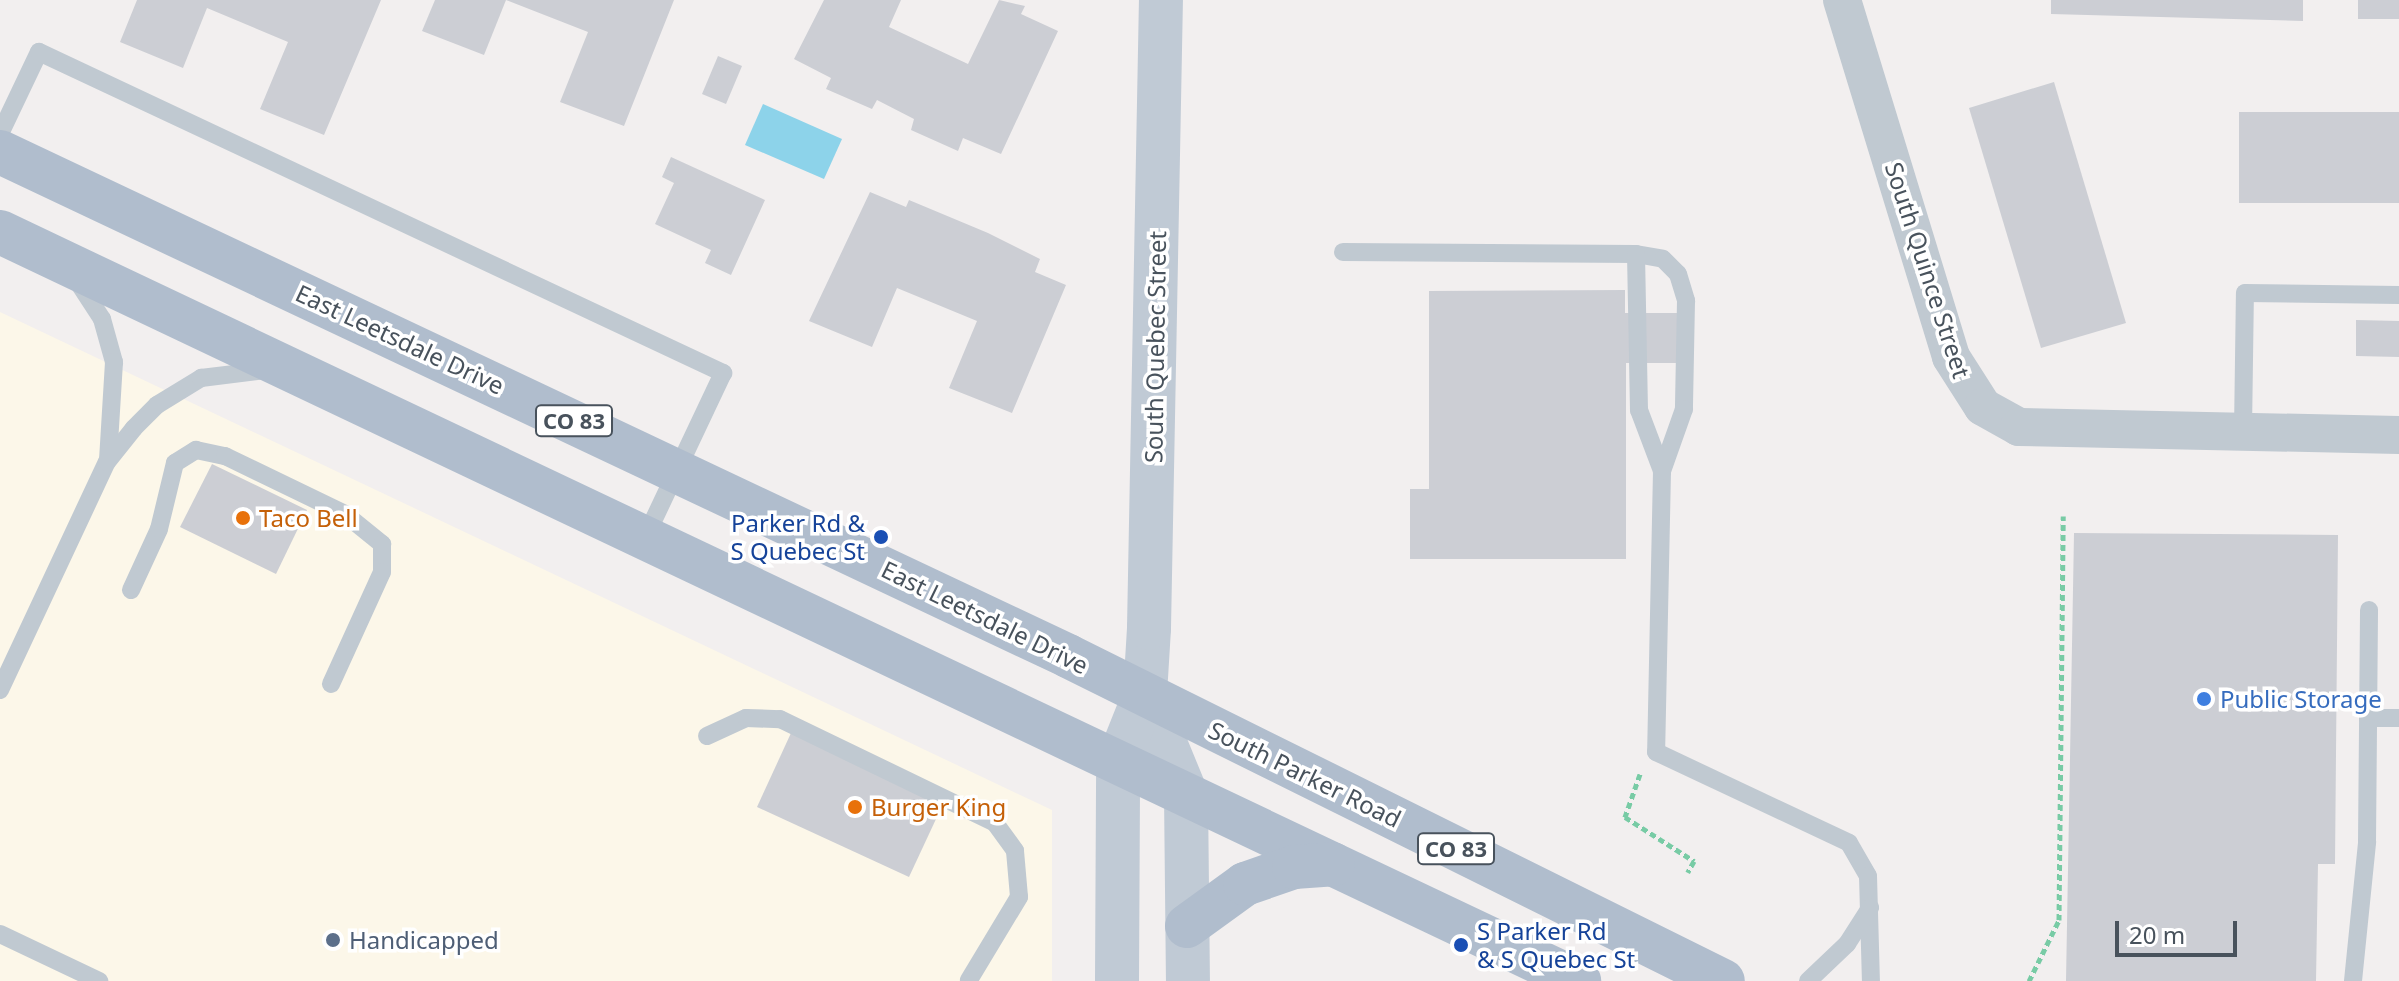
<!DOCTYPE html>
<html>
<head>
<meta charset="utf-8">
<style>
  body { margin:0 }
  #map { position:relative; width:2399px; height:981px; overflow:hidden; background:#f2efef; font-family:"Noto Sans",sans-serif }
  div>[style] { position:absolute }
  [style*='--x'] { left:calc(var(--x)*1px); top:calc(var(--y)*1px); width:calc(var(--w)*1px); rotate:calc(var(--a)*1deg) }
  .commercial>* { inset:0; background:#fcf7e9 }
  .water>* { inset:0; background:#8dd3ea }
  .building>* { inset:0; background:#ccced4 }
  .path>* { height:5px; margin-top:-2.5px; transform-origin:0; background:repeating-linear-gradient(90deg,#78cba5 0 6px,transparent 0 10px) }
  .service>* { height:18px; margin:-9px; padding:0 9px; transform-origin:9px; border-radius:9px; background:#c0c9d1 }
  .minor>* { height:38px; margin:-19px; padding:0 19px; transform-origin:19px; border-radius:19px; background:#c0c9d1 }
  .secondary>* { height:44px; margin:-22px; padding:0 22px; transform-origin:22px; border-radius:22px; background:#c0cad5 }
  .primary>* { height:44px; margin:-22px; padding:0 22px; transform-origin:22px; border-radius:22px; background:#b0bdcd }
  .dots>* { width:22px; height:22px; translate:-50% -50%; box-sizing:border-box; border:4px solid #fff; border-radius:50% }
  span { translate:-50% -50%; white-space:nowrap; text-align:center; line-height:1.15; -webkit-text-stroke:7px #fff; paint-order:stroke }
  .shield-label span { padding:2px 6px; background:#fff; border:2px solid; border-radius:6px; -webkit-text-stroke-width:0 }
  .shield-label { font-size:22px; color:#48525c; font-weight:700 }
  .street-label { font-size:24px; color:#48525c }
  .food-label { font-size:24px; color:#c56008 }
  .left { translate:0 -50%; text-align:left }
  .transit-label { font-size:24px; color:#164399 }
  .right { translate:-100% -50%; text-align:right }
  .shop-label { font-size:24px; color:#366cbe }
  .service-label { font-size:24px; color:#4e5e75 }
  .scale { position:absolute; left:2115px; top:921px; width:122px; height:36px; box-sizing:border-box; border:4px solid #48525c; border-top:0; padding-left:10px; font-size:24px; line-height:28px; white-space:nowrap; color:#48525c; -webkit-text-stroke:6px #fff; paint-order:stroke }
</style>
</head>
<body>
<div id="map">
  <div class="commercial">
    <div style="clip-path:polygon(0 312px,1052px 810px,1052px 981px,0 981px)"></div>
  </div>
  <div class="water">
    <div style="clip-path:polygon(763px 104px,842px 139px,824px 179px,745px 145px)"></div>
  </div>
  <div class="building">
    <div style="clip-path:polygon(137px 0,381px 0,324px 135px,260px 109px,288px 42px,207px 8px,183px 68px,120px 42px)"></div>
    <div style="clip-path:polygon(435px 0,506px 0,484px 55px,422px 31px)"></div>
    <div style="clip-path:polygon(506px 0,674px 0,624px 126px,560px 102px,588px 32px)"></div>
    <div style="clip-path:polygon(824px 0,901px 0,889px 27px,968px 64px,999px 0,1025px 6px,1021px 14px,1058px 31px,1001px 154px,963px 138px,958px 151px,911px 130px,914px 119px,877px 100px,872px 109px,826px 89px,831px 78px,794px 59px)"></div>
    <div style="clip-path:polygon(2051px 0,2303px 0,2303px 21px,2051px 14px)"></div>
    <div style="clip-path:polygon(2358px 0,2399px 0,2399px 19px,2358px 19px)"></div>
    <div style="clip-path:polygon(718px 56px,742px 66px,726px 104px,702px 94px)"></div>
    <div style="clip-path:polygon(2054px 82px,2126px 323px,2041px 348px,1969px 108px)"></div>
    <div style="clip-path:polygon(2239px 112px,2399px 112px,2399px 203px,2239px 203px)"></div>
    <div style="clip-path:polygon(671px 157px,765px 200px,731px 275px,705px 263px,711px 250px,655px 224px,674px 183px,662px 177px)"></div>
    <div style="clip-path:polygon(870px 192px,906px 207px,909px 200px,988px 233px,1040px 259px,1035px 272px,1066px 285px,1012px 413px,949px 388px,977px 321px,897px 288px,872px 347px,809px 321px)"></div>
    <div style="clip-path:polygon(1625px 290px,1625px 313px,1677px 313px,1677px 363px,1626px 363px,1626px 559px,1410px 559px,1410px 489px,1429px 489px,1429px 291px)"></div>
    <div style="clip-path:polygon(2356px 320px,2399px 321px,2399px 357px,2356px 356px)"></div>
    <div style="clip-path:polygon(212px 464px,307px 510px,276px 574px,180px 527px)"></div>
    <div style="clip-path:polygon(2074px 533px,2338px 535px,2335px 864px,2318px 864px,2316px 981px,2066px 981px)"></div>
    <div style="clip-path:polygon(791px 733px,943px 804px,909px 877px,757px 807px)"></div>
  </div>
  <div class="path">
    <div style="--x:1640;--y:774;--w:46;--a:109.2"></div>
    <div style="--x:1625;--y:817;--w:82;--a:32.5"></div>
    <div style="--x:1694;--y:861;--w:13;--a:119"></div>
    <div style="--x:2029;--y:981;--w:68;--a:-63.8"></div>
    <div style="--x:2059;--y:920;--w:404;--a:-89.4"></div>
  </div>
  <div class="service">
    <div style="--x:0;--y:134;--w:91;--a:-64.6"></div>
    <div style="--x:39;--y:52;--w:756;--a:25.14"></div>
    <div style="--x:723;--y:373;--w:183;--a:115.3"></div>
    <div style="--x:1343;--y:252;--w:293;--a:0.4"></div>
    <div style="--x:1636;--y:254;--w:27;--a:10"></div>
    <div style="--x:1663;--y:259;--w:21;--a:45"></div>
    <div style="--x:1678;--y:274;--w:28;--a:73"></div>
    <div style="--x:1686;--y:301;--w:108;--a:91.1"></div>
    <div style="--x:1684;--y:409;--w:66;--a:109.5"></div>
    <div style="--x:1662;--y:471;--w:281;--a:91.2"></div>
    <div style="--x:1656;--y:752;--w:213;--a:25.2"></div>
    <div style="--x:1849;--y:843;--w:38;--a:60"></div>
    <div style="--x:1868;--y:876;--w:105;--a:88.4"></div>
    <div style="--x:1636;--y:254;--w:156;--a:88.9"></div>
    <div style="--x:1639;--y:410;--w:65;--a:69.3"></div>
    <div style="--x:78;--y:282;--w:44;--a:57"></div>
    <div style="--x:102;--y:319;--w:45;--a:74.4"></div>
    <div style="--x:114;--y:362;--w:97;--a:93.5"></div>
    <div style="--x:2243;--y:431;--w:138;--a:-89.2"></div>
    <div style="--x:2245;--y:293;--w:154;--a:0.7"></div>
    <div style="--x:131;--y:590;--w:67;--a:-65.3"></div>
    <div style="--x:159;--y:529;--w:68;--a:-76.4"></div>
    <div style="--x:175;--y:463;--w:25;--a:-32"></div>
    <div style="--x:196;--y:450;--w:30;--a:12"></div>
    <div style="--x:225;--y:456;--w:133;--a:25.8"></div>
    <div style="--x:345;--y:514;--w:48;--a:39"></div>
    <div style="--x:382;--y:544;--w:28;--a:90"></div>
    <div style="--x:382;--y:572;--w:123;--a:114.5"></div>
    <div style="--x:0;--y:690;--w:252;--a:-64.9"></div>
    <div style="--x:107;--y:462;--w:43;--a:-51.5"></div>
    <div style="--x:134;--y:428;--w:33;--a:-45"></div>
    <div style="--x:157;--y:405;--w:52;--a:-31.5"></div>
    <div style="--x:201;--y:378;--w:65;--a:-7"></div>
    <div style="--x:2368;--y:718;--w:31;--a:0"></div>
    <div style="--x:707;--y:736;--w:43;--a:-24.8"></div>
    <div style="--x:746;--y:718;--w:34;--a:2"></div>
    <div style="--x:780;--y:719;--w:239;--a:25.8"></div>
    <div style="--x:995;--y:823;--w:34;--a:54"></div>
    <div style="--x:1015;--y:851;--w:46;--a:85"></div>
    <div style="--x:1019;--y:897;--w:97;--a:121.1"></div>
    <div style="--x:0;--y:934;--w:110;--a:25.4"></div>
    <div style="--x:1808;--y:981;--w:54;--a:-43.5"></div>
    <div style="--x:1847;--y:944;--w:43;--a:-57.4"></div>
    <div style="--x:2353;--y:981;--w:140;--a:-84.2"></div>
    <div style="--x:2367;--y:842;--w:232;--a:-89.5"></div>
  </div>
  <div class="minor">
    <div style="--x:1842;--y:0;--w:373;--a:73"></div>
    <div style="--x:1951;--y:357;--w:59;--a:57.4"></div>
    <div style="--x:1983;--y:407;--w:41;--a:29.1"></div>
    <div style="--x:2019;--y:427;--w:380;--a:1.2"></div>
  </div>
  <div class="secondary">
    <div style="--x:1145;--y:694;--w:108;--a:67.7"></div>
    <div style="--x:1186;--y:794;--w:187;--a:89.4"></div>
    <div style="--x:1117;--y:981;--w:219;--a:-89.7"></div>
    <div style="--x:1118;--y:762;--w:73;--a:-68.3"></div>
    <div style="--x:1145;--y:694;--w:66;--a:-86.5"></div>
    <div style="--x:1149;--y:628;--w:628;--a:-88.91"></div>
  </div>
  <div class="primary">
    <div style="--x:0;--y:152;--w:1181;--a:25.26"></div>
    <div style="--x:1068;--y:656;--w:731;--a:26.39"></div>
    <div style="--x:0;--y:232;--w:1748;--a:25.38"></div>
    <div style="--x:1187;--y:926;--w:72;--a:-35.9"></div>
    <div style="--x:1245;--y:884;--w:52;--a:-19.1"></div>
    <div style="--x:1294;--y:867;--w:39;--a:-4"></div>
  </div>
  <div class="dots">
    <div style="left:243px;top:518px;background:#e8710a"></div>
    <div style="left:881px;top:537px;background:#1a4fb4"></div>
    <div style="left:2204px;top:699px;background:#3f7fe0"></div>
    <div style="left:855px;top:807px;background:#e8710a"></div>
    <div style="left:333px;top:940px;background:#5c6f8a"></div>
    <div style="left:1461px;top:945px;background:#1a4fb4"></div>
  </div>
  <div class="shield-label">
    <span style="left:574px;top:421px">CO 83</span>
    <span style="left:1456px;top:849px">CO 83</span>
  </div>
  <div class="street-label">
    <span style="left:1928px;top:270px;rotate:72deg">South Quince Street</span>
    <span style="left:400px;top:339px;rotate:25deg">East Leetsdale Drive</span>
    <span style="left:1155px;top:347px;rotate:-89deg">South Quebec Street</span>
    <span style="left:985px;top:617px;rotate:26deg">East Leetsdale Drive</span>
    <span style="left:1305px;top:774px;rotate:26deg">South Parker Road</span>
  </div>
  <div class="food-label">
    <span class="left" style="left:259px;top:518px">Taco Bell</span>
    <span class="left" style="left:871px;top:807px">Burger King</span>
  </div>
  <div class="transit-label">
    <span class="right" style="left:865px;top:537px">Parker Rd &amp;<br>S Quebec St</span>
    <span class="left" style="left:1477px;top:945px">S Parker Rd<br>&amp; S Quebec St</span>
  </div>
  <div class="shop-label">
    <span class="left" style="left:2220px;top:699px">Public Storage</span>
  </div>
  <div class="service-label">
    <span class="left" style="left:349px;top:940px">Handicapped</span>
  </div>
  <div class="scale">20 m</div>
</div>
</body>
</html>
